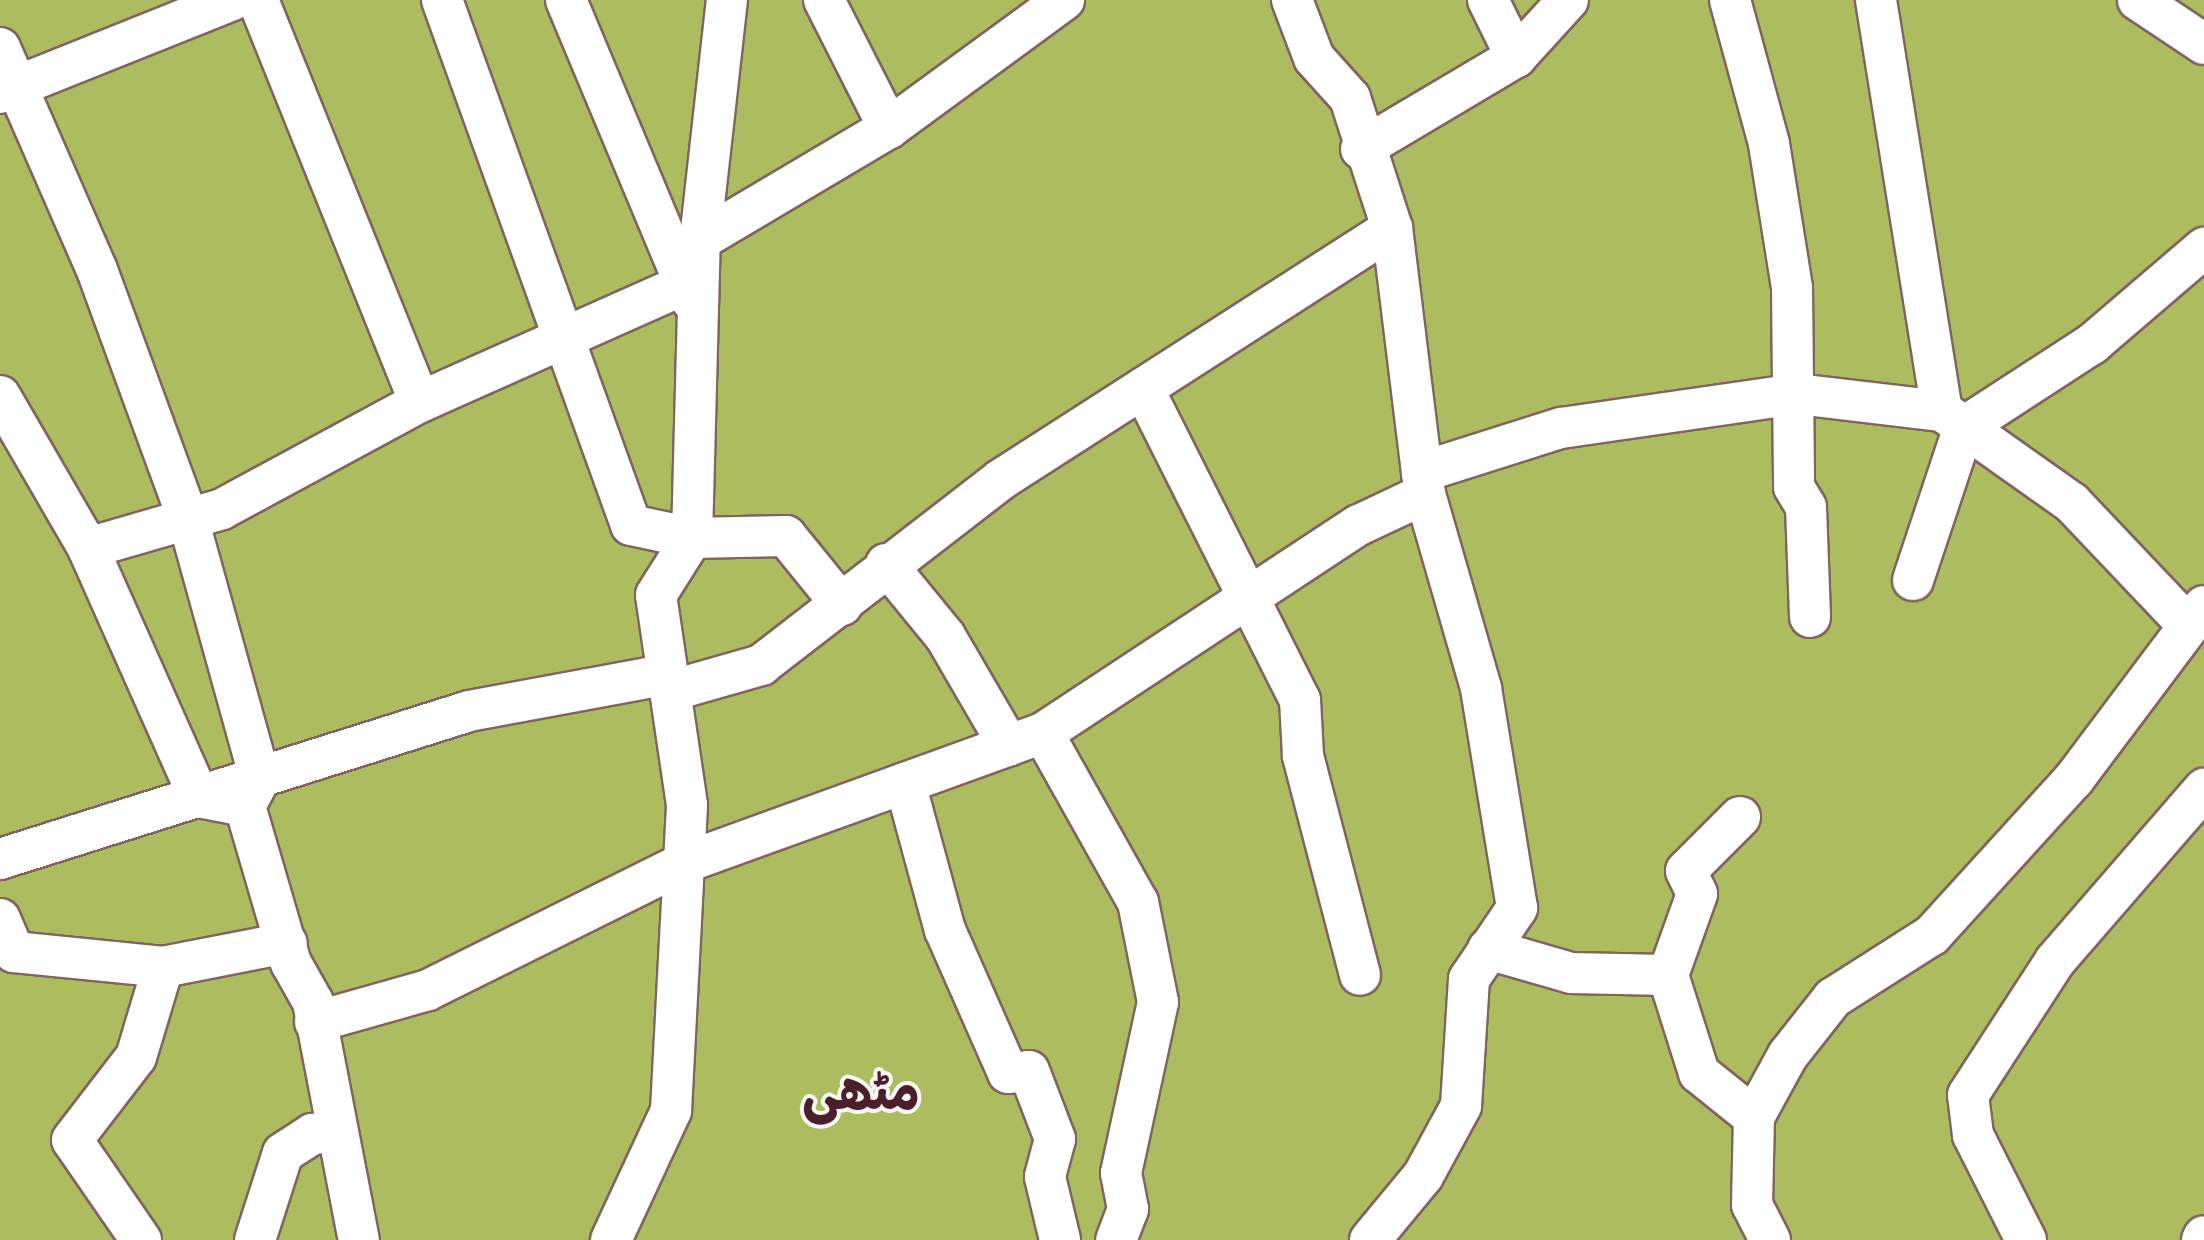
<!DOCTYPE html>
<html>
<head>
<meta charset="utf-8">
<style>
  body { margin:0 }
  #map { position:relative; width:2204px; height:1240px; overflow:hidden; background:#e9e0be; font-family:Mynerve,"Playpen Sans Arabic",sans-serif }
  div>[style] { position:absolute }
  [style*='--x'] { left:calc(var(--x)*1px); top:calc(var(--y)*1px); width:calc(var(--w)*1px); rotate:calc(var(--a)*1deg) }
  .green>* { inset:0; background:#adbc5f }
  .roads { filter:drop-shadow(2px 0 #82635e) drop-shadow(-2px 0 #82635e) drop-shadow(0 2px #82635e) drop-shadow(0 -2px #82635e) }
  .minor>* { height:40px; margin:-20px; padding:0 20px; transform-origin:20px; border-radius:20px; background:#fff }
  span { translate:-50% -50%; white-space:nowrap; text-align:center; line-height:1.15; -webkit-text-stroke:8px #f6f6f2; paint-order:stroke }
  .town-label { font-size:52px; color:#4a1f2b; font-weight:700 }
</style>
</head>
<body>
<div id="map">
  <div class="green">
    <div style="clip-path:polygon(0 0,2204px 0,2204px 1240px,0 1240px)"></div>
  </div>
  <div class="roads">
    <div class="minor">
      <div style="--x:258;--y:0;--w:433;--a:68.1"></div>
      <div style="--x:442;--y:0;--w:558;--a:70.2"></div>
      <div style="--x:631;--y:525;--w:62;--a:12"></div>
      <div style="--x:692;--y:538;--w:94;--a:-1.2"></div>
      <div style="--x:786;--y:536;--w:89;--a:50.9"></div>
      <div style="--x:566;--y:0;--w:326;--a:67.3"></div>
      <div style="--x:824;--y:0;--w:144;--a:63.1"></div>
      <div style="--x:1292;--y:0;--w:62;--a:69.2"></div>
      <div style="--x:1314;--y:58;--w:54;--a:48"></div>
      <div style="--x:1350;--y:98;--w:137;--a:72.1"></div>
      <div style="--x:1392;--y:228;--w:246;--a:83"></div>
      <div style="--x:1422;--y:472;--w:146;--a:-17.6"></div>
      <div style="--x:1561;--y:428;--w:238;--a:-8.2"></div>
      <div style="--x:1797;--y:394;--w:146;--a:6.7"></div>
      <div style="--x:1942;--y:411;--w:159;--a:35.3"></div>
      <div style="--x:2072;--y:503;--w:166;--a:46.5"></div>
      <div style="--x:1488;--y:0;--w:64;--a:63.8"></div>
      <div style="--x:1730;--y:0;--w:149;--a:74.8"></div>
      <div style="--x:1769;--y:144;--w:146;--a:80.9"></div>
      <div style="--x:1792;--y:288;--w:199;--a:89.4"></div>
      <div style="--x:1794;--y:487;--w:23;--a:59"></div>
      <div style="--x:1806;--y:507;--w:110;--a:87.9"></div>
      <div style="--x:1876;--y:0;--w:416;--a:80.9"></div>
      <div style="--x:2138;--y:0;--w:79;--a:33.7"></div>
      <div style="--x:0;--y:48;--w:242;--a:66.4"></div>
      <div style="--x:97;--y:270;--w:265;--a:69.9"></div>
      <div style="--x:188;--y:519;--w:269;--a:74.5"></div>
      <div style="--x:260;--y:778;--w:32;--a:118"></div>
      <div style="--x:0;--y:93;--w:250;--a:-21.8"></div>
      <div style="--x:1361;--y:149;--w:180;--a:-30.7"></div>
      <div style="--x:1516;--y:57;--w:77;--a:-47.6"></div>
      <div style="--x:700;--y:240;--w:220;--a:-30.7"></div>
      <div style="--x:889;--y:128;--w:217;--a:-36.2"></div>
      <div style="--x:1143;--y:388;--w:349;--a:63.3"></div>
      <div style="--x:1300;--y:700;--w:56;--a:86.9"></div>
      <div style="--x:1303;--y:756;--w:226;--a:75.4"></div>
      <div style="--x:0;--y:396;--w:176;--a:59.9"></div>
      <div style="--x:88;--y:548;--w:273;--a:66"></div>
      <div style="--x:199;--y:797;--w:47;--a:11.1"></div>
      <div style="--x:245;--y:806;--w:164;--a:73.7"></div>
      <div style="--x:291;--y:963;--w:45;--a:60.6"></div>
      <div style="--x:313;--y:1002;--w:242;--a:79.1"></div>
      <div style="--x:88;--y:548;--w:140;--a:-16.2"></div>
      <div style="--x:222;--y:509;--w:225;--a:-28.4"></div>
      <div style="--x:420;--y:402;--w:290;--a:-24"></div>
      <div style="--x:886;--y:564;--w:93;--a:50.7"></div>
      <div style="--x:945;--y:636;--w:127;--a:59.8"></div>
      <div style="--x:1913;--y:580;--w:161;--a:-71.6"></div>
      <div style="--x:1964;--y:427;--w:153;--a:-33"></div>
      <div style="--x:2092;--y:344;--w:148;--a:-40.6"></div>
      <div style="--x:670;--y:691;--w:95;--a:-15.9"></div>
      <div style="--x:761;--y:665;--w:302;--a:-37.7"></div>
      <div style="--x:1000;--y:480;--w:466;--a:-32.7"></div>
      <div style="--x:1043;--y:733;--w:194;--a:60.7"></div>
      <div style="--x:1138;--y:902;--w:102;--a:78.7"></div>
      <div style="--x:1158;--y:1002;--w:175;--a:102.2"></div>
      <div style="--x:1121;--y:1173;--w:37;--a:79"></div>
      <div style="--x:1128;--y:1209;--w:33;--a:111"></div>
      <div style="--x:905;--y:783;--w:152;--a:74.8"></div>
      <div style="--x:945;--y:930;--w:156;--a:66.2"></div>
      <div style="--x:1008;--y:1073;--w:21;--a:-5"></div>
      <div style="--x:1029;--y:1071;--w:73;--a:69.1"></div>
      <div style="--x:1055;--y:1139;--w:39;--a:105"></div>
      <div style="--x:1045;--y:1177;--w:65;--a:76.6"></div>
      <div style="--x:1740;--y:817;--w:76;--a:135"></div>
      <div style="--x:1686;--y:871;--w:25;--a:64"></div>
      <div style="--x:1697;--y:894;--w:86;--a:109.7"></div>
      <div style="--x:1668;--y:975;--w:103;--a:72.4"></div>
      <div style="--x:1699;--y:1073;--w:70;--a:38.7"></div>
      <div style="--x:0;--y:859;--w:492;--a:-17.5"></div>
      <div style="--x:469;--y:711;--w:202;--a:-10.5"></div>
      <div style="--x:0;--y:919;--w:36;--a:67"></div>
      <div style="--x:14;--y:952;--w:150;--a:5.7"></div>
      <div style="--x:163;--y:967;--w:126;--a:-11"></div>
      <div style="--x:1488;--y:949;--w:86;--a:16.1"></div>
      <div style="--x:1571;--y:973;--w:97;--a:1.2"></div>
      <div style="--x:315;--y:1022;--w:117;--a:-15.8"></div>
      <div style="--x:428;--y:990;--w:286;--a:-26.4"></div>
      <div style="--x:684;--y:863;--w:382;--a:-19.9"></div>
      <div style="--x:1043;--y:733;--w:378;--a:-33.4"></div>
      <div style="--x:1359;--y:525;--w:73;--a:-25.2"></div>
      <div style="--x:1425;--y:494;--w:22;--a:-98"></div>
      <div style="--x:141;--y:1240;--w:121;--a:-124.6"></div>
      <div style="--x:72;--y:1140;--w:105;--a:-52.4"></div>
      <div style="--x:136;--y:1057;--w:94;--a:-73.3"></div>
      <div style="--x:255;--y:1240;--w:91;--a:-72.2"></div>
      <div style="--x:283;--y:1153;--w:35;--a:-33"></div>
      <div style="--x:312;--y:1134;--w:24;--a:-5"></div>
      <div style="--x:611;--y:1240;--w:142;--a:-65.1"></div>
      <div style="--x:671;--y:1111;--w:306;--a:-87"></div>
      <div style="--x:687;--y:805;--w:212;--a:-98.4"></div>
      <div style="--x:656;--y:595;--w:67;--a:-57.7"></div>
      <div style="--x:692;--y:538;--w:298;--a:-88.5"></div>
      <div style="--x:700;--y:240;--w:242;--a:-83.6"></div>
      <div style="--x:1370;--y:1240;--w:83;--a:-50.4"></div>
      <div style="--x:1423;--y:1176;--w:80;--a:-61.5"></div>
      <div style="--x:1461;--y:1106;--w:127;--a:-86.4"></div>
      <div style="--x:1469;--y:979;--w:86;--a:-55.9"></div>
      <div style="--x:1517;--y:908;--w:223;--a:-99.3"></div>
      <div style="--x:1481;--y:688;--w:202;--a:-106.1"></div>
      <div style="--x:1770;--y:1240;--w:39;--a:-117"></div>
      <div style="--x:1752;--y:1205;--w:88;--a:-88.7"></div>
      <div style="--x:1754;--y:1117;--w:71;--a:-61.3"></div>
      <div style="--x:1788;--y:1055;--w:73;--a:-51.7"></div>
      <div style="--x:1833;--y:998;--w:117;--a:-32.5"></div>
      <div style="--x:1932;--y:935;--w:211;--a:-47.7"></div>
      <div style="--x:2074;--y:779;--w:216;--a:-53.1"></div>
      <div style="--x:2026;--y:1240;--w:118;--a:-116.8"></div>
      <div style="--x:1973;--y:1135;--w:40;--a:-97.1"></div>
      <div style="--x:1968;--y:1095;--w:160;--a:-57"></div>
      <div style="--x:2055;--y:961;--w:228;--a:-49.1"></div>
      <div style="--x:2202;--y:1240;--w:4;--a:-63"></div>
    </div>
  </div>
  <div class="town-label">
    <span style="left:861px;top:1096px">مٹھی</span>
  </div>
</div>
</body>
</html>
